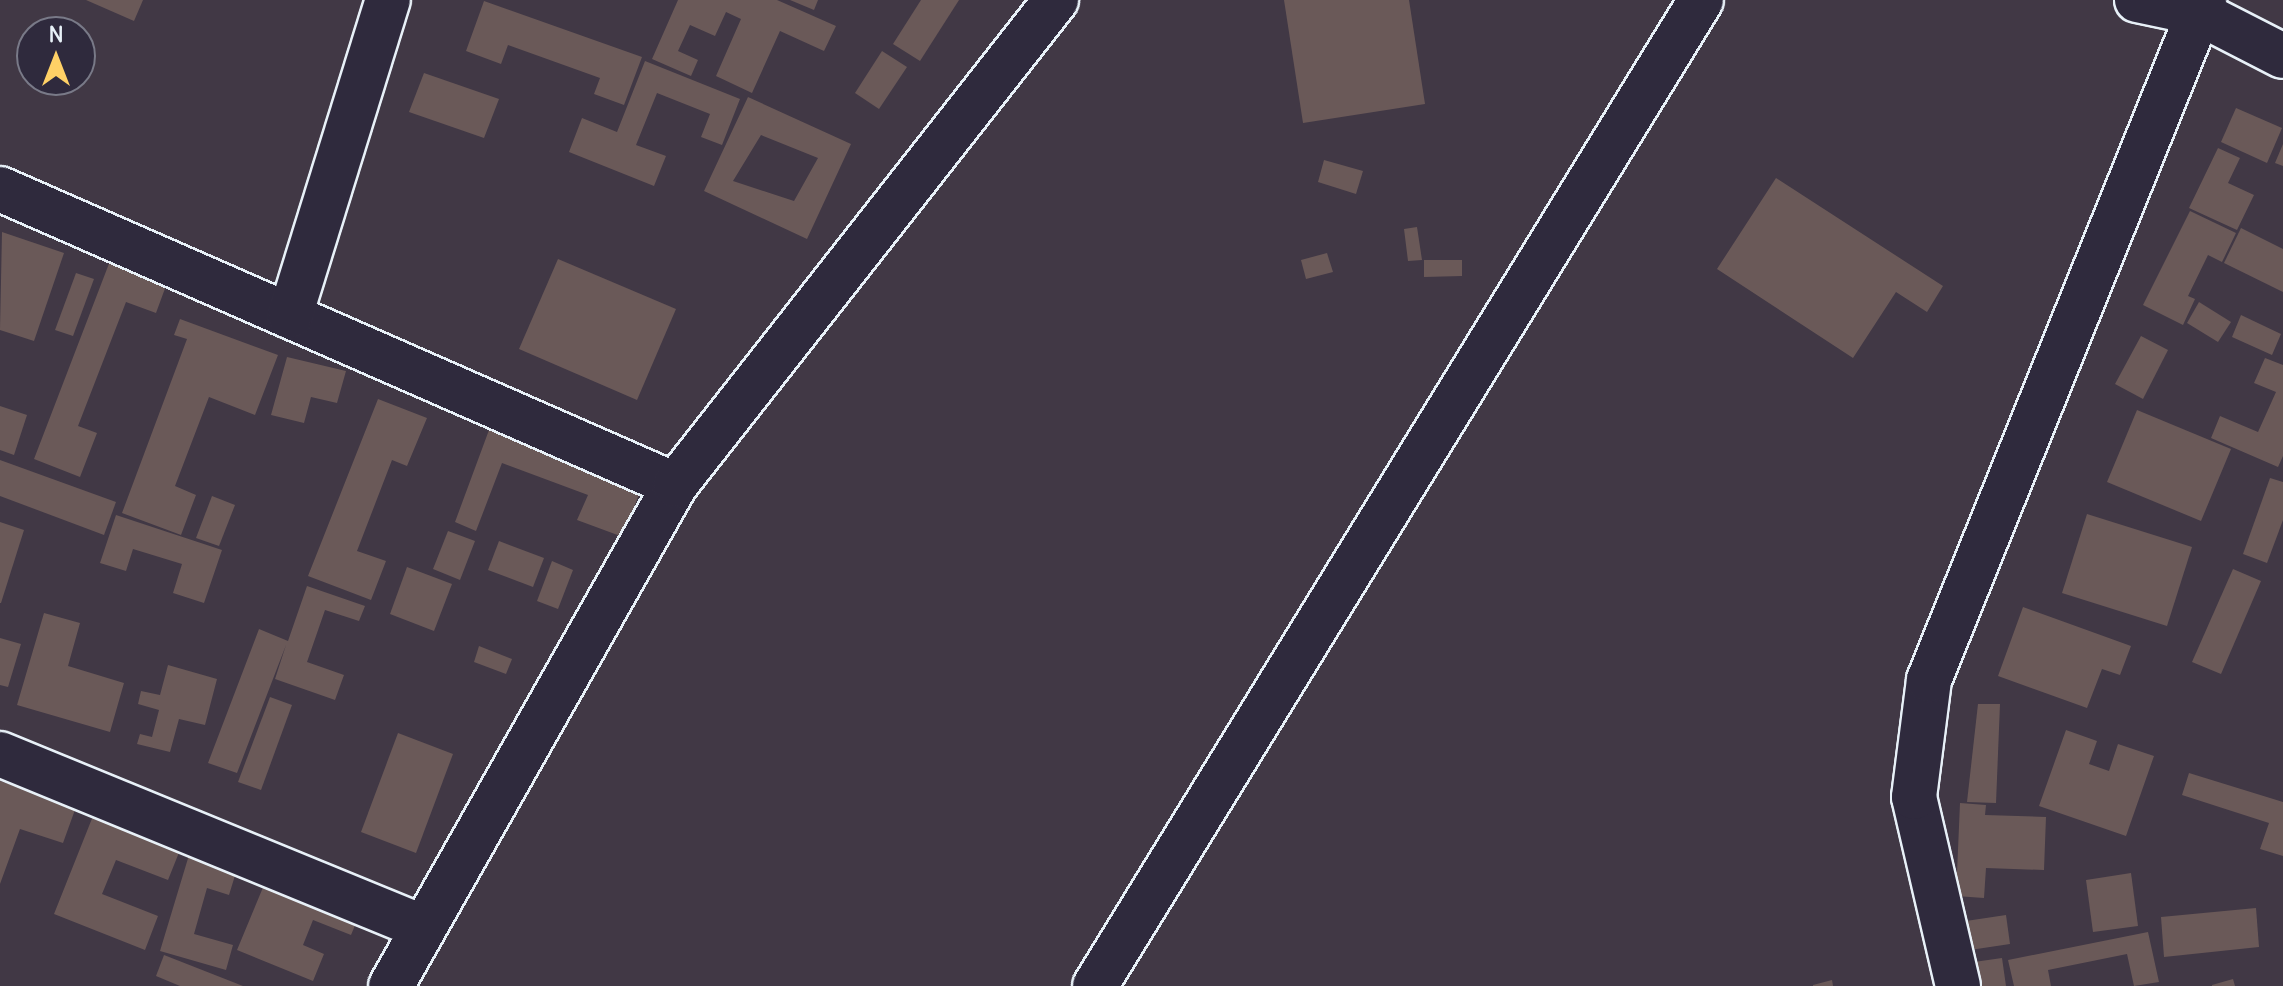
<!DOCTYPE html>
<html>
<head>
<meta charset="utf-8">
<style>
  body { margin:0 }
  #map { position:relative; width:2283px; height:986px; overflow:hidden; background:#413845; font-family:Delius,sans-serif }
  div>[style] { position:absolute }
  [style*='--x'] { left:calc(var(--x)*1px); top:calc(var(--y)*1px); width:calc(var(--w)*1px); rotate:calc(var(--a)*1deg) }
  .building>* { inset:0; background:#6a5958 }
  .roads { filter:drop-shadow(2px 0 #e8f1f8) drop-shadow(-2px 0 #e8f1f8) drop-shadow(0 2px #e8f1f8) drop-shadow(0 -2px #e8f1f8) }
  .street>* { height:44px; margin:-22px; padding:0 22px; transform-origin:22px; border-radius:22px; background:#2f2a3d }
  .secondary>* { height:44px; margin:-22px; padding:0 22px; transform-origin:22px; border-radius:22px; background:#2f2a3d }
  span { translate:-50% -50%; white-space:nowrap; text-align:center; line-height:1.15; -webkit-text-stroke:7px #2f2a3d; paint-order:stroke }
  .north { position:absolute; left:16px; top:16px; width:80px; height:80px; box-sizing:border-box; background:#2f2a3d; border:2px solid #797a88; border-radius:50%; rotate:0deg; font-size:22px; font-weight:700; line-height:32px; text-align:center; color:#e8f1f8 }
  .north::after { content:''; display:block; margin:auto; width:28px; height:36px; background:#ffd166; clip-path:polygon(50% 0,100% 100%,50% 72%,0 100%) }
</style>
</head>
<body>
<div id="map">
  <div class="building">
    <div style="clip-path:polygon(86px 0,143px 0,134px 21px)"></div>
    <div style="clip-path:polygon(678px 0,777px 0,836px 26px,824px 51px,780px 31px,752px 93px,716px 76px,741px 19px,726px 12px,715px 36px,690px 25px,678px 51px,698px 60px,691px 76px,652px 59px)"></div>
    <div style="clip-path:polygon(790px 0,818px 0,814px 10px)"></div>
    <div style="clip-path:polygon(921px 0,959px 0,920px 61px,893px 44px)"></div>
    <div style="clip-path:polygon(1284px 0,1409px 0,1425px 104px,1303px 123px)"></div>
    <div style="clip-path:polygon(484px 1px,642px 57px,624px 105px,594px 94px,600px 78px,508px 45px,501px 64px,466px 51px)"></div>
    <div style="clip-path:polygon(882px 51px,907px 67px,879px 109px,855px 93px)"></div>
    <div style="clip-path:polygon(645px 61px,740px 99px,722px 145px,701px 137px,710px 114px,657px 93px,636px 145px,666px 156px,654px 186px,569px 152px,582px 118px,617px 132px)"></div>
    <div style="clip-path:polygon(424px 73px,499px 99px,484px 138px,409px 112px)"></div>
    <div style="clip-path:polygon(evenodd,748px 97px,851px 144px,807px 239px,704px 191px,748px 97px,761px 135px,818px 158px,794px 201px,733px 181px,761px 135px)"></div>
    <div style="clip-path:polygon(2236px 108px,2282px 128px,2267px 163px,2221px 142px)"></div>
    <div style="clip-path:polygon(2283px 144px,2283px 166px,2275px 163px)"></div>
    <div style="clip-path:polygon(2218px 148px,2240px 158px,2228px 183px,2254px 195px,2237px 230px,2189px 208px)"></div>
    <div style="clip-path:polygon(1324px 160px,1363px 171px,1356px 194px,1318px 182px)"></div>
    <div style="clip-path:polygon(1776px 178px,1943px 286px,1927px 312px,1896px 292px,1853px 358px,1717px 269px)"></div>
    <div style="clip-path:polygon(2190px 211px,2236px 233px,2222px 262px,2208px 255px,2188px 296px,2195px 299px,2183px 325px,2143px 305px)"></div>
    <div style="clip-path:polygon(1417px 227px,1422px 260px,1408px 261px,1404px 229px)"></div>
    <div style="clip-path:polygon(2241px 228px,2283px 249px,2283px 292px,2224px 263px)"></div>
    <div style="clip-path:polygon(2px 232px,64px 253px,34px 341px,0 330px)"></div>
    <div style="clip-path:polygon(1327px 253px,1333px 272px,1306px 279px,1301px 260px)"></div>
    <div style="clip-path:polygon(558px 259px,676px 309px,637px 400px,519px 349px)"></div>
    <div style="clip-path:polygon(1424px 260px,1462px 260px,1462px 276px,1424px 277px)"></div>
    <div style="clip-path:polygon(110px 261px,167px 283px,156px 313px,126px 302px,78px 426px,97px 433px,80px 477px,34px 459px)"></div>
    <div style="clip-path:polygon(76px 273px,94px 279px,73px 336px,55px 330px)"></div>
    <div style="clip-path:polygon(2199px 302px,2231px 322px,2218px 342px,2187px 323px)"></div>
    <div style="clip-path:polygon(2241px 315px,2281px 334px,2272px 355px,2232px 337px)"></div>
    <div style="clip-path:polygon(180px 319px,278px 355px,255px 415px,209px 397px,175px 486px,196px 495px,181px 535px,122px 513px,187px 339px,174px 335px)"></div>
    <div style="clip-path:polygon(2141px 336px,2168px 350px,2143px 399px,2115px 384px)"></div>
    <div style="clip-path:polygon(287px 357px,346px 371px,337px 403px,311px 397px,304px 423px,271px 415px)"></div>
    <div style="clip-path:polygon(2265px 358px,2283px 365px,2283px 456px,2278px 467px,2211px 438px,2220px 416px,2258px 432px,2276px 392px,2254px 383px)"></div>
    <div style="clip-path:polygon(378px 399px,427px 418px,407px 466px,392px 460px,357px 551px,386px 561px,371px 600px,308px 576px)"></div>
    <div style="clip-path:polygon(0 406px,27px 415px,14px 455px,0 450px)"></div>
    <div style="clip-path:polygon(2137px 410px,2231px 449px,2201px 521px,2107px 482px)"></div>
    <div style="clip-path:polygon(489px 430px,642px 486px,623px 537px,577px 520px,588px 495px,502px 463px,476px 531px,455px 522px)"></div>
    <div style="clip-path:polygon(0 460px,116px 502px,104px 535px,0 496px)"></div>
    <div style="clip-path:polygon(2270px 478px,2283px 482px,2283px 520px,2267px 563px,2243px 554px)"></div>
    <div style="clip-path:polygon(212px 496px,235px 505px,219px 546px,196px 538px)"></div>
    <div style="clip-path:polygon(2087px 514px,2192px 547px,2167px 626px,2062px 593px)"></div>
    <div style="clip-path:polygon(116px 515px,222px 550px,204px 603px,173px 593px,182px 564px,133px 549px,126px 571px,100px 563px)"></div>
    <div style="clip-path:polygon(0 522px,24px 530px,1px 603px,0 603px)"></div>
    <div style="clip-path:polygon(448px 531px,475px 541px,460px 580px,433px 569px)"></div>
    <div style="clip-path:polygon(499px 541px,544px 558px,533px 587px,488px 570px)"></div>
    <div style="clip-path:polygon(552px 561px,573px 570px,558px 609px,537px 601px)"></div>
    <div style="clip-path:polygon(407px 567px,452px 584px,434px 631px,390px 614px)"></div>
    <div style="clip-path:polygon(2233px 569px,2261px 581px,2221px 674px,2192px 662px)"></div>
    <div style="clip-path:polygon(307px 586px,365px 606px,359px 621px,325px 610px,307px 662px,344px 675px,335px 700px,275px 679px,286px 645px,237px 773px,208px 763px,259px 629px,288px 641px)"></div>
    <div style="clip-path:polygon(2023px 607px,2131px 646px,2120px 675px,2102px 669px,2087px 708px,1998px 676px)"></div>
    <div style="clip-path:polygon(44px 613px,80px 623px,68px 666px,124px 683px,110px 732px,17px 705px)"></div>
    <div style="clip-path:polygon(0 638px,21px 644px,8px 687px,0 685px)"></div>
    <div style="clip-path:polygon(479px 646px,512px 659px,506px 674px,474px 662px)"></div>
    <div style="clip-path:polygon(168px 665px,217px 679px,205px 725px,179px 719px,170px 752px,137px 744px,140px 734px,152px 737px,159px 710px,138px 704px,141px 691px,160px 695px)"></div>
    <div style="clip-path:polygon(270px 697px,292px 705px,261px 790px,238px 782px)"></div>
    <div style="clip-path:polygon(1978px 704px,2000px 704px,1996px 803px,1967px 802px)"></div>
    <div style="clip-path:polygon(2066px 730px,2097px 741px,2089px 764px,2109px 771px,2118px 744px,2154px 756px,2126px 836px,2039px 806px)"></div>
    <div style="clip-path:polygon(398px 733px,453px 754px,416px 853px,361px 832px)"></div>
    <div style="clip-path:polygon(2189px 773px,2283px 802px,2283px 856px,2260px 849px,2269px 823px,2182px 795px)"></div>
    <div style="clip-path:polygon(0 781px,76px 807px,63px 843px,20px 829px,0 884px)"></div>
    <div style="clip-path:polygon(1960px 803px,1986px 805px,1985px 815px,2046px 817px,2044px 870px,1986px 868px,1984px 898px,1956px 896px)"></div>
    <div style="clip-path:polygon(93px 816px,180px 850px,168px 880px,116px 860px,102px 894px,158px 916px,145px 950px,54px 914px)"></div>
    <div style="clip-path:polygon(189px 855px,237px 869px,229px 895px,207px 888px,194px 934px,233px 945px,226px 970px,160px 951px)"></div>
    <div style="clip-path:polygon(269px 873px,361px 911px,351px 935px,313px 920px,303px 945px,324px 954px,313px 981px,237px 950px)"></div>
    <div style="clip-path:polygon(2131px 873px,2138px 926px,2093px 932px,2086px 880px)"></div>
    <div style="clip-path:polygon(2256px 908px,2259px 947px,2164px 957px,2161px 917px)"></div>
    <div style="clip-path:polygon(2006px 915px,2010px 944px,1970px 950px,1966px 921px)"></div>
    <div style="clip-path:polygon(2148px 932px,2159px 982px,2134px 986px,2127px 954px,2048px 970px,2051px 986px,2014px 986px,2008px 960px)"></div>
    <div style="clip-path:polygon(164px 955px,243px 986px,180px 986px,156px 976px)"></div>
    <div style="clip-path:polygon(2002px 958px,2006px 986px,1977px 986px,1974px 962px)"></div>
    <div style="clip-path:polygon(2233px 979px,2235px 986px,2212px 986px,2212px 985px)"></div>
    <div style="clip-path:polygon(1832px 980px,1833px 986px,1813px 986px,1813px 985px)"></div>
  </div>
  <div class="roads">
    <div class="street">
      <div style="--x:2137;--y:0;--w:63;--a:11.8"></div>
      <div style="--x:2199;--y:13;--w:94;--a:27.1"></div>
      <div style="--x:0;--y:189;--w:737;--a:23.68"></div>
      <div style="--x:290;--y:316;--w:331;--a:-72.8"></div>
      <div style="--x:0;--y:754;--w:456;--a:22.3"></div>
      <div style="--x:391;--y:986;--w:576;--a:-60.45"></div>
      <div style="--x:675;--y:485;--w:617;--a:-51.85"></div>
      <div style="--x:1958;--y:986;--w:194;--a:-103.1"></div>
      <div style="--x:1914;--y:797;--w:118;--a:-82.7"></div>
      <div style="--x:1929;--y:680;--w:734;--a:-67.98"></div>
    </div>
    <div class="secondary">
      <div style="--x:1095;--y:986;--w:1157;--a:-58.42"></div>
    </div>
  </div>
  <div class="north">N</div>
</div>
</body>
</html>
